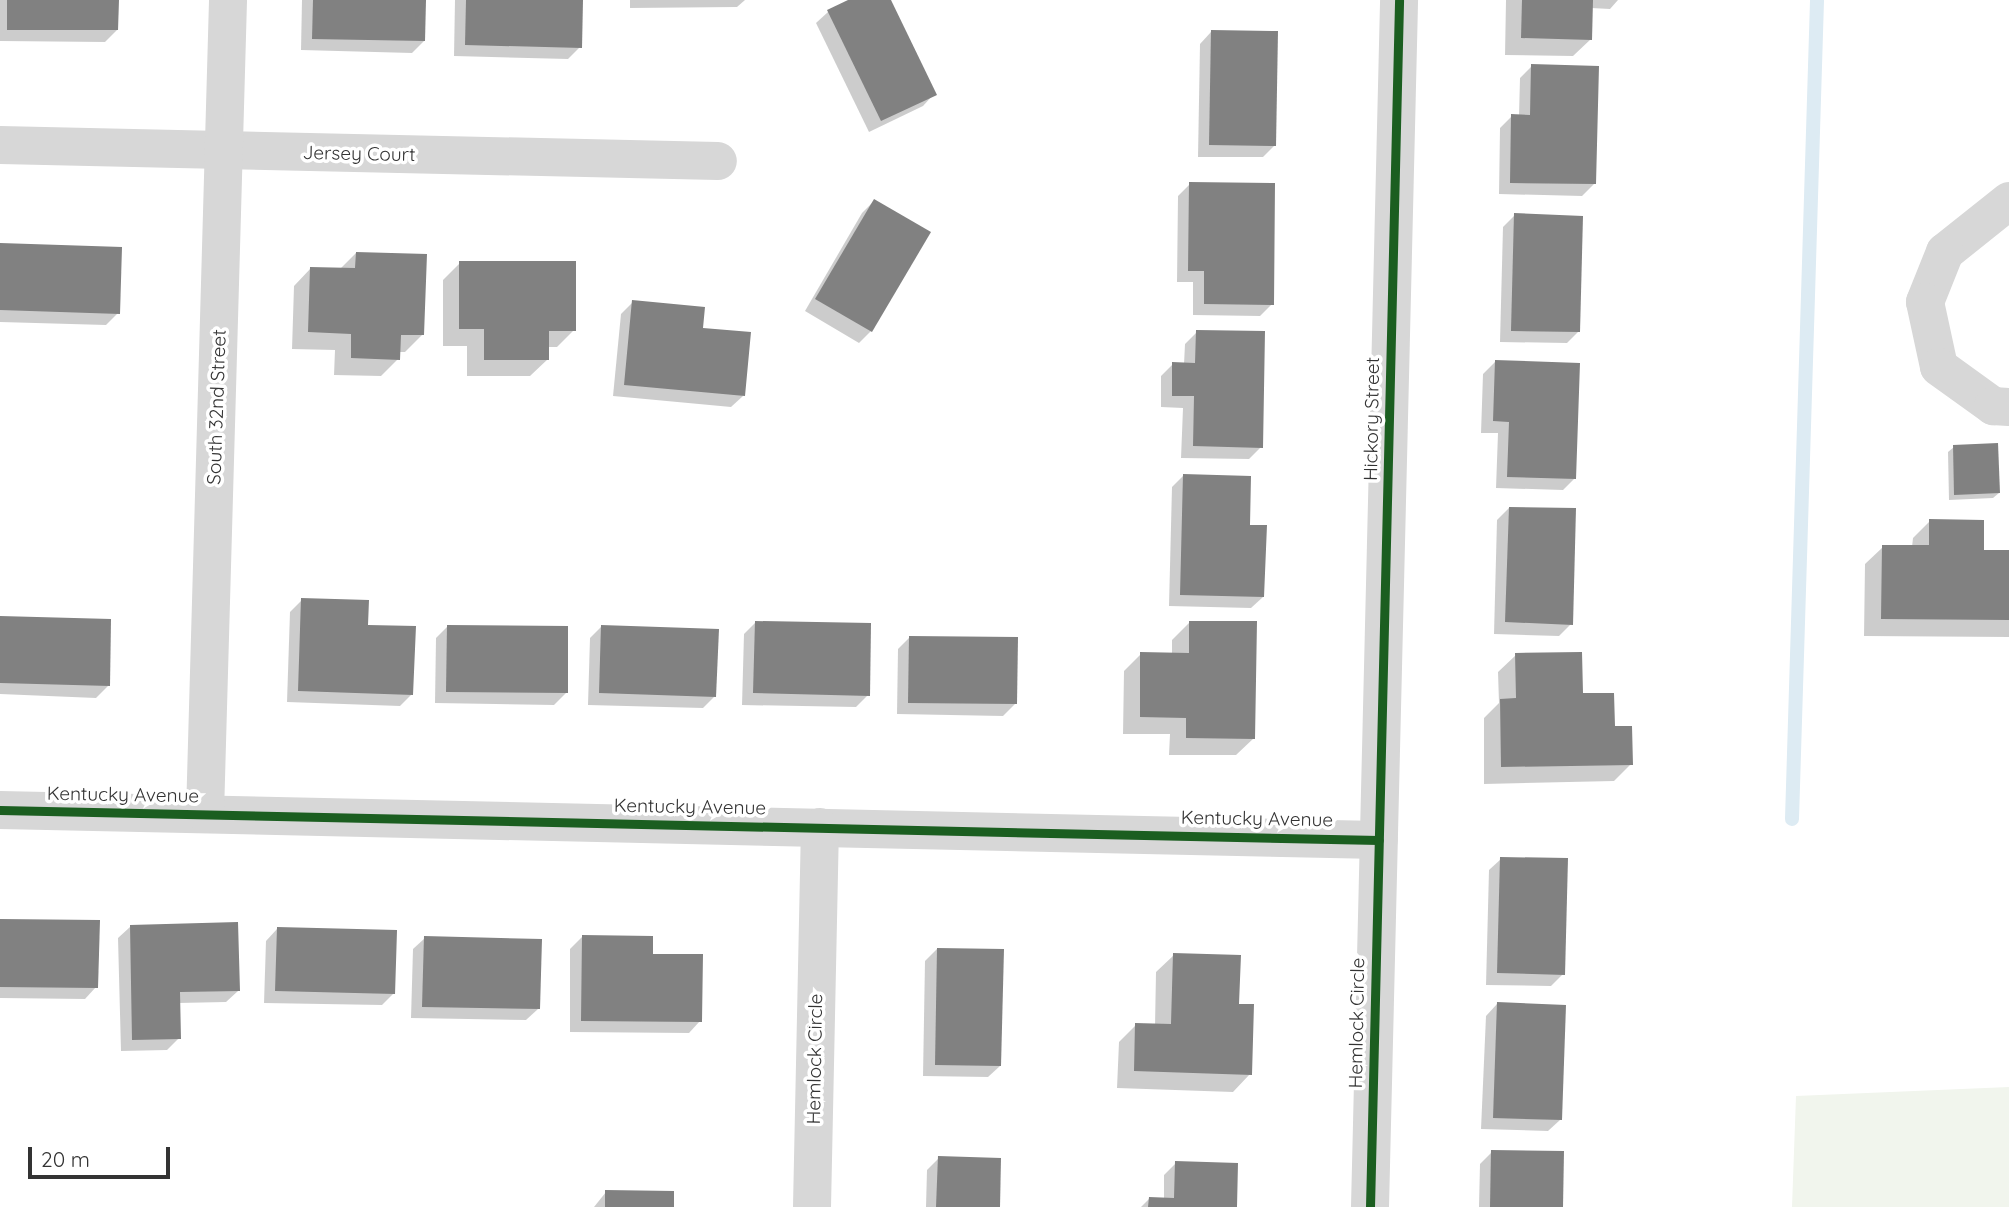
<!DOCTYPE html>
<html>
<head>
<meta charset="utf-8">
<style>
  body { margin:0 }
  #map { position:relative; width:2009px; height:1207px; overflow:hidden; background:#fff; font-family:Quicksand,sans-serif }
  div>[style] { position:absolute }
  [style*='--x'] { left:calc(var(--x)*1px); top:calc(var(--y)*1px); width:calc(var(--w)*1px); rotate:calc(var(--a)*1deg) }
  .green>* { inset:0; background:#f1f5ed }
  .shadow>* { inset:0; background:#0003 }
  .stream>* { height:14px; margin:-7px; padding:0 7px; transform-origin:7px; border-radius:7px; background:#ddebf3 }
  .building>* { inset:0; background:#818181 }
  .minor>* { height:38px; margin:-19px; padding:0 19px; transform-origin:19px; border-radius:19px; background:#d7d7d7 }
  .cycleway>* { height:9px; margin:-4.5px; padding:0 4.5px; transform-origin:4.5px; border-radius:4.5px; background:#1b5e20 }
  span { translate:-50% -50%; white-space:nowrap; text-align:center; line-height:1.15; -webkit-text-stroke:7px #fff; paint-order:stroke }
  .street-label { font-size:19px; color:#333 }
  .scale { position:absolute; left:28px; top:1147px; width:142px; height:32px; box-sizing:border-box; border:4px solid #333; border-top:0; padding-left:9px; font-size:21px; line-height:24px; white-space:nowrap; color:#333; -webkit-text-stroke:5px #fff; paint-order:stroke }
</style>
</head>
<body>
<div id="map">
  <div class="green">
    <div style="clip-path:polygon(2009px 1087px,2009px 1207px,1792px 1207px,1796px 1096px)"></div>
  </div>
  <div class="shadow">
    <div style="clip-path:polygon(0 0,117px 0,117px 30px,105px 42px,0 41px)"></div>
    <div style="clip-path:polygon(302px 0,424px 0,424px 41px,412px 53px,301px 50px)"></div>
    <div style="clip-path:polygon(455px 0,581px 0,580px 47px,568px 59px,454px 56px)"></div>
    <div style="clip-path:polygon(630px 0,745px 0,737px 7px,630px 8px)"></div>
    <div style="clip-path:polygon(852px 0,889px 0,934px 94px,923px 106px,869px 132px,816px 23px,828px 12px)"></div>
    <div style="clip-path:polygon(1506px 0,1618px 0,1610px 9px,1591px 8px,1591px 39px,1573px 56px,1505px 55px)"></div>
    <div style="clip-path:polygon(1211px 32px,1275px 145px,1263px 157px,1198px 157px,1200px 44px)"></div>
    <div style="clip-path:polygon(1532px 66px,1594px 184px,1582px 196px,1499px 194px,1500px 128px,1512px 116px,1519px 116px,1520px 78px)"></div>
    <div style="clip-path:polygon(1190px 184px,1272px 304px,1260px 316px,1193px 315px,1193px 282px,1177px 282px,1178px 196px)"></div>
    <div style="clip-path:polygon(874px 201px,871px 331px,859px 343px,805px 311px,862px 213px)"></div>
    <div style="clip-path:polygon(1515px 215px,1579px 331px,1567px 343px,1500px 342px,1503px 227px)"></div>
    <div style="clip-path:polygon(0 246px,118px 313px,106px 325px,0 322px)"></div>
    <div style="clip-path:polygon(356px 253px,422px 335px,405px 352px,399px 352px,398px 359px,381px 376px,334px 375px,335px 350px,292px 349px,294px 286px,311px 268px,340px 269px)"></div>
    <div style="clip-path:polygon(460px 263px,574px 330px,557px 347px,548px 347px,548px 359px,530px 376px,467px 376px,467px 346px,443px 346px,443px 280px)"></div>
    <div style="clip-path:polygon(633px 302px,701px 329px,743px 396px,731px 407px,613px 396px,621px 314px)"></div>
    <div style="clip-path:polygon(1197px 332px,1261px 447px,1249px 459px,1181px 458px,1183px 408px,1161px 407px,1161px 376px,1173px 364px,1184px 364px,1185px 344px)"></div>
    <div style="clip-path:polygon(1495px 362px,1575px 478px,1563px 490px,1496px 488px,1498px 433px,1481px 433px,1483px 374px)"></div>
    <div style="clip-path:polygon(1954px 447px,1999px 493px,1993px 498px,1949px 500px,1948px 452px)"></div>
    <div style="clip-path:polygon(1184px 475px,1248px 526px,1263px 597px,1251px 608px,1169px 606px,1172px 487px)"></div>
    <div style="clip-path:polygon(1509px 508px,1571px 624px,1559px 636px,1494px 634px,1497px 520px)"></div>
    <div style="clip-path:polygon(1930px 521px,1982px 551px,2009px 551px,2009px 637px,1864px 636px,1865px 564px,1883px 547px,1912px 547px,1913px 538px)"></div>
    <div style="clip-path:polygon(302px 600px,366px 626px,412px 694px,400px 706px,287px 702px,290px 612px)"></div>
    <div style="clip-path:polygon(0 618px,108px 686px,96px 698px,0 694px)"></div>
    <div style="clip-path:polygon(756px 622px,868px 695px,856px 707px,742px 705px,744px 634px)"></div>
    <div style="clip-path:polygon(1190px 622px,1254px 738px,1236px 755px,1169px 755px,1170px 734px,1123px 734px,1124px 671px,1141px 654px,1172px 654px,1172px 640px)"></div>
    <div style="clip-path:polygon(448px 626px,566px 693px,554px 705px,435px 703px,436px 638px)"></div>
    <div style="clip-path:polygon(602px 626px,714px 697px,703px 708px,588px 705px,590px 638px)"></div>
    <div style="clip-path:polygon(910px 637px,1015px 704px,1003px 716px,897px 714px,898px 649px)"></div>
    <div style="clip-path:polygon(1516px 655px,1581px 694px,1613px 728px,1631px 764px,1614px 781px,1484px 784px,1484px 718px,1499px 703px,1498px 672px)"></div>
    <div style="clip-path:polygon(1501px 859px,1563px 974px,1551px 986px,1486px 985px,1489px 870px)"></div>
    <div style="clip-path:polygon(0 921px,96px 987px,85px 999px,0 998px)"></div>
    <div style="clip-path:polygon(130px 927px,238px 991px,226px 1002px,178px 1003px,179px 1038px,167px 1050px,121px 1051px,118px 938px)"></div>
    <div style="clip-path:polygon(277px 929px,394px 993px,382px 1005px,264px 1003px,266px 941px)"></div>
    <div style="clip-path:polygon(582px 937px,700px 1021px,689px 1033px,570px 1032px,570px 949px)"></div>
    <div style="clip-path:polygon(425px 938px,538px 1009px,526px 1020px,411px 1018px,413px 949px)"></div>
    <div style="clip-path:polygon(937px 949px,1000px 1066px,988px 1077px,923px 1076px,925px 961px)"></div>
    <div style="clip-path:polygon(1174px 955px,1250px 1074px,1233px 1092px,1117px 1088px,1119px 1042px,1136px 1025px,1155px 1026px,1156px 972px)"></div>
    <div style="clip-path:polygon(1497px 1004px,1560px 1120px,1548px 1131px,1481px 1129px,1486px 1016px)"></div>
    <div style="clip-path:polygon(1492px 1152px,1562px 1207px,1479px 1207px,1480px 1164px)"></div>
    <div style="clip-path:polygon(939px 1158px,998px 1207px,926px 1207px,927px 1170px)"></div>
    <div style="clip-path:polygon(1176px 1163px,1235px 1207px,1141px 1207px,1149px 1199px,1164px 1199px,1164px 1175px)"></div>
    <div style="clip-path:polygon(606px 1192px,672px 1207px,594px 1207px)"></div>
  </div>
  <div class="stream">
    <div style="--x:1792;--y:819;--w:819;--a:-88.25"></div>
  </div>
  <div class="building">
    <div style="clip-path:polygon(7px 0,119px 0,118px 30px,7px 30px)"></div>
    <div style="clip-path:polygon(313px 0,426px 0,425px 41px,312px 39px)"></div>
    <div style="clip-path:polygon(466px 0,583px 0,582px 48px,465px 45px)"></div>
    <div style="clip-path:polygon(848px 0,891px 0,937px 95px,881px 121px,827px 10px)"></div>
    <div style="clip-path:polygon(1522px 0,1593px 0,1592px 40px,1521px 38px)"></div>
    <div style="clip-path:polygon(1211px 30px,1278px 31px,1276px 146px,1209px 145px)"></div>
    <div style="clip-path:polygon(1531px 64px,1599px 66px,1596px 184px,1510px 183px,1511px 114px,1530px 115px)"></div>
    <div style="clip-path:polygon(1189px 182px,1275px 183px,1274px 305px,1204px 304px,1204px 271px,1188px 271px)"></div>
    <div style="clip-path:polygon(874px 199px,931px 232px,872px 332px,815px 299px)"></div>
    <div style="clip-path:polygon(1514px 213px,1583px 216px,1580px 332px,1511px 331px)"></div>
    <div style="clip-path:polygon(0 243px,122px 247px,120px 314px,0 310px)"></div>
    <div style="clip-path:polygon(356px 252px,427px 254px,424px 335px,401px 335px,400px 360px,351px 358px,351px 334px,308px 332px,310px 267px,355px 268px)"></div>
    <div style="clip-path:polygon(459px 261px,576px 261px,576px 331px,549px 331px,549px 360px,484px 360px,484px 329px,459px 329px)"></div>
    <div style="clip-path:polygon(632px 300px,705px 307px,703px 328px,751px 332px,745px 396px,624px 385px)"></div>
    <div style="clip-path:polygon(1196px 330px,1265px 331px,1263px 448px,1193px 446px,1194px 396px,1172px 396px,1172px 362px,1195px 363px)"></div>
    <div style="clip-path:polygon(1495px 360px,1580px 363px,1576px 479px,1507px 477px,1509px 422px,1493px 421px)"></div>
    <div style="clip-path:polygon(1998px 443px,2000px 493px,1954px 495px,1953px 445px)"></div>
    <div style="clip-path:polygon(1183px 474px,1251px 476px,1250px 525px,1267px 525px,1264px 597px,1180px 595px)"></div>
    <div style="clip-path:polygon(1509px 507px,1576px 508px,1573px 625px,1505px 622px)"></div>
    <div style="clip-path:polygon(1929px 519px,1984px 520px,1984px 550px,2009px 550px,2009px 620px,1881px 619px,1882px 545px,1929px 545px)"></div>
    <div style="clip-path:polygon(301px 598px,369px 600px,368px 625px,416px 626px,413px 695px,298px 691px)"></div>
    <div style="clip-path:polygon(0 616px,111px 619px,110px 686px,0 683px)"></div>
    <div style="clip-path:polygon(755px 621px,871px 623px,870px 696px,753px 693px)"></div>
    <div style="clip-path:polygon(1189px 621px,1257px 621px,1255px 739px,1186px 738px,1186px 718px,1140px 717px,1140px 652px,1189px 653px)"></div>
    <div style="clip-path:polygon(447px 625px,568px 626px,568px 693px,446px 692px)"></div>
    <div style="clip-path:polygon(601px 625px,719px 629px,716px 697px,599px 693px)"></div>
    <div style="clip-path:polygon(909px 636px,1018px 637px,1017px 704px,908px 703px)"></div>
    <div style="clip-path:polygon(1582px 652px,1583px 693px,1614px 693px,1615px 726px,1632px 726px,1633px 765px,1501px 767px,1500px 699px,1516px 698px,1515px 653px)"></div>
    <div style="clip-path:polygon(1500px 857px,1568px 858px,1565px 975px,1497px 973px)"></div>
    <div style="clip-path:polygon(0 919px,100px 920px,98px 988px,0 987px)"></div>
    <div style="clip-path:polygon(238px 922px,240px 991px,180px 992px,181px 1039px,132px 1040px,130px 925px)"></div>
    <div style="clip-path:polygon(277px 927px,397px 930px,395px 994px,275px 991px)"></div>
    <div style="clip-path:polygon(582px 935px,653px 936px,653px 954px,703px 954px,702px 1022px,581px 1021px)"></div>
    <div style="clip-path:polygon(424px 936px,542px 939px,540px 1009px,422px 1007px)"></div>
    <div style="clip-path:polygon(937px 948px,1004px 949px,1001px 1066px,935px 1065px)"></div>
    <div style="clip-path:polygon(1173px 953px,1241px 955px,1239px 1004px,1254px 1004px,1252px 1075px,1134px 1071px,1135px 1023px,1171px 1024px)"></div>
    <div style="clip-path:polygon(1497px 1002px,1566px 1005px,1562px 1120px,1493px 1118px)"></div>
    <div style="clip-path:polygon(1491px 1150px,1564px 1151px,1563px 1207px,1490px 1207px)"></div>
    <div style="clip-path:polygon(938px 1156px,1001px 1158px,1000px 1207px,936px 1207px)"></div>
    <div style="clip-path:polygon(1175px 1161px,1238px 1163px,1237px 1207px,1148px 1207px,1149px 1197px,1174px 1198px)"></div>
    <div style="clip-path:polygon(605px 1190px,674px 1191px,674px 1207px,605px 1207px)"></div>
  </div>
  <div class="minor">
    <div style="--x:0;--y:145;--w:718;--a:1.28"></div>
    <div style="--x:2009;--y:201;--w:82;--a:141.4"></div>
    <div style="--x:1945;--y:252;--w:54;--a:111.8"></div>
    <div style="--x:1925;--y:302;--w:66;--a:77.8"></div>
    <div style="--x:1939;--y:367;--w:67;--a:35.8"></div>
    <div style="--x:1993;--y:406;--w:16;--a:4"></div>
    <div style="--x:0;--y:810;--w:1379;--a:1.25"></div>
    <div style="--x:205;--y:814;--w:814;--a:-88.38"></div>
    <div style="--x:812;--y:1207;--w:380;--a:-88.8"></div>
    <div style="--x:1370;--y:1207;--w:1207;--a:-88.62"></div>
  </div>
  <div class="cycleway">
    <div style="--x:0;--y:810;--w:1379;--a:1.25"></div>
    <div style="--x:1370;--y:1207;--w:1207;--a:-88.62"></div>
  </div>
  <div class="street-label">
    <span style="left:359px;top:154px;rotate:1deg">Jersey Court</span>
    <span style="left:217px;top:407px;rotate:-88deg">South 32nd Street</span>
    <span style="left:1372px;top:419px;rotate:-89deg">Hickory Street</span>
    <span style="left:123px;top:795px;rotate:1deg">Kentucky Avenue</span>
    <span style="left:690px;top:807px;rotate:1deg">Kentucky Avenue</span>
    <span style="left:1257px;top:819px;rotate:1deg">Kentucky Avenue</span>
    <span style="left:1357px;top:1023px;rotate:-89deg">Hemlock Circle</span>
    <span style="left:815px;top:1059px;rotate:-89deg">Hemlock Circle</span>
  </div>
  <div class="scale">20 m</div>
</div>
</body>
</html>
